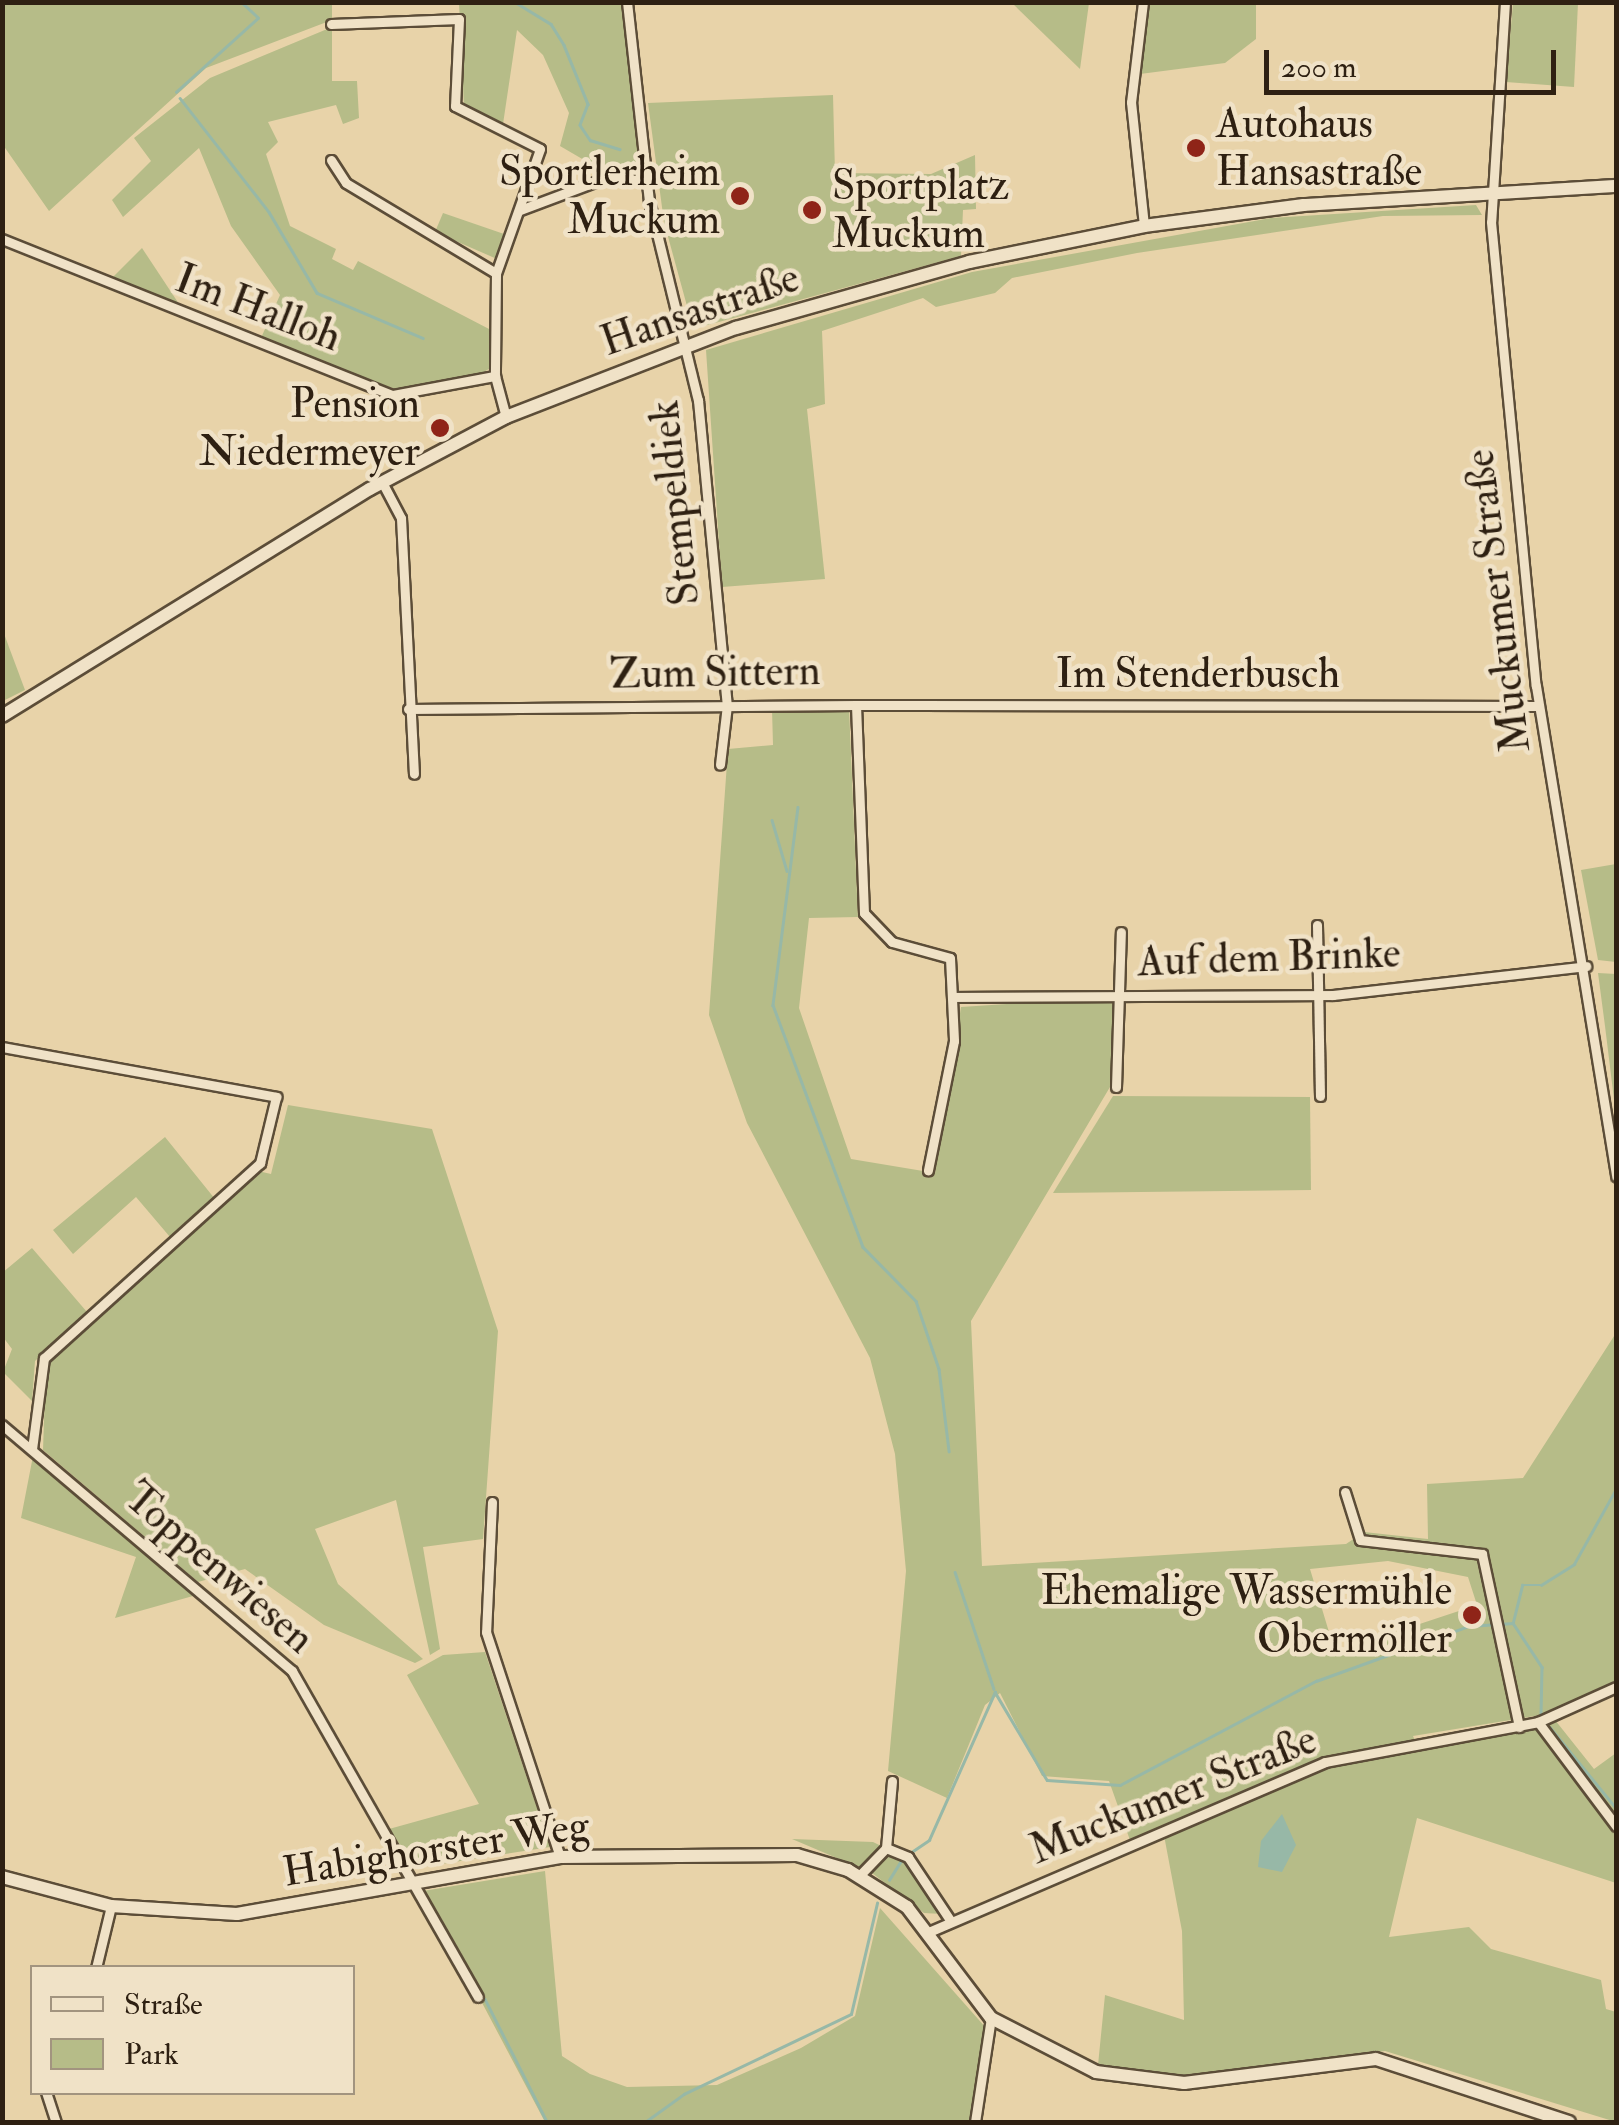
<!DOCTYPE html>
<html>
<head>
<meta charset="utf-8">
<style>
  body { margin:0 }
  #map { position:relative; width:1619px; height:2125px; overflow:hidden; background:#e8d3a9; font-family:"IM FELL Double Pica",serif }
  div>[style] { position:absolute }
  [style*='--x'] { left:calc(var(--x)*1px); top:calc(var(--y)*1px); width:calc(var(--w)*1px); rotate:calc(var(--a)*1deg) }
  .green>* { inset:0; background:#b6bc88 }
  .water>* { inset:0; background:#97b8a7 }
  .stream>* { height:2.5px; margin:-1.25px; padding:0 1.25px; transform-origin:1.25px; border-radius:1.25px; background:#97b8a7 }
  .roads { filter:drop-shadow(2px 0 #5c4d38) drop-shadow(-2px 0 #5c4d38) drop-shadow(0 2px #5c4d38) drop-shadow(0 -2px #5c4d38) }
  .street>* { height:9px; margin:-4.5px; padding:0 4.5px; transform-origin:4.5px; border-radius:4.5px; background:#f0e2c7 }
  .secondary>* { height:12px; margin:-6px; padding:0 6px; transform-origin:6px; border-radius:6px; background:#f0e2c7 }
  .dots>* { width:28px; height:28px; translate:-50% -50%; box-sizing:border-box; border:5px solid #f0e2c7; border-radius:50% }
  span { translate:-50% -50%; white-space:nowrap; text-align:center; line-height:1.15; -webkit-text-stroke:9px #f0e2c7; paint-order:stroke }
  .poi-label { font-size:42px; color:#2e2012 }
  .left { translate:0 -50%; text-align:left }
  .right { translate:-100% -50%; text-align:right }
  .street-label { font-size:42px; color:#2e2012 }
  .frame { position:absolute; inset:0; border:5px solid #2e2012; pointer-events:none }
  .legend { position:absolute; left:30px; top:1965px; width:325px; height:130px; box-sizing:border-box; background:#f0e2c7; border:2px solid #a2947f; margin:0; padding:12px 18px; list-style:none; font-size:30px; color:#2e2012 }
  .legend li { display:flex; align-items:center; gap:20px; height:50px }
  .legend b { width:50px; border:2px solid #a2947f }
  .scale { position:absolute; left:1264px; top:50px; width:292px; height:45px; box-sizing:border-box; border:5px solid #2e2012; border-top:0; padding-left:12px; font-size:30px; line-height:35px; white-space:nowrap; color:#2e2012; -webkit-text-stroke:8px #f0e2c7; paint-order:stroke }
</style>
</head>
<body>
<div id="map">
  <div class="green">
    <div style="clip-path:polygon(3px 3px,332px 3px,332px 20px,206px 68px,49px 211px,3px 145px)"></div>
    <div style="clip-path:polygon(459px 3px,622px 3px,640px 171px,608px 174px,560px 146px,569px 113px,543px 55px,517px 30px,503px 124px,464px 106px)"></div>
    <div style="clip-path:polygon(1012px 3px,1089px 3px,1080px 69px)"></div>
    <div style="clip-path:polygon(1148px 3px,1256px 3px,1256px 39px,1225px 63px,1140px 74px)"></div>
    <div style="clip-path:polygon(1513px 3px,1578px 3px,1574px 87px,1506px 82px)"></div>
    <div style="clip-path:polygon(332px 27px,332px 81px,357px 81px,359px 118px,343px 124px,336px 105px,268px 122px,278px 142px,266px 154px,290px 226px,336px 249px,332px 259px,353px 270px,358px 261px,491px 330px,492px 367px,479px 375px,415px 392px,392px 388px,261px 338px,280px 295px,231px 226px,199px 148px,123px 217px,112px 200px,151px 161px,134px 138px,210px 78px)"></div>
    <div style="clip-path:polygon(833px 95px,835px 173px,931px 174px,975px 155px,976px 209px,963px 210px,961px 256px,704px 326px,687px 306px,664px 222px,648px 103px)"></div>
    <div style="clip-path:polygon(1476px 205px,1482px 215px,1383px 216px,1137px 253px,1012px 278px,995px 293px,936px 307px,923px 298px,822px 331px,825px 404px,807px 409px,825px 579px,722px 587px,706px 350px,972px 272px,1271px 218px)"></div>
    <div style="clip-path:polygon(443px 213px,507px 235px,497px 259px,435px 232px)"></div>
    <div style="clip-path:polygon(142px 248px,181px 307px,111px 279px)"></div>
    <div style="clip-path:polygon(3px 631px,25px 690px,3px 701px,2px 701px)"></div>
    <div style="clip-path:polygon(evenodd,849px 708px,858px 917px,809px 918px,799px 1008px,851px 1159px,935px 1173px,961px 1007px,1115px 997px,1110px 1087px,971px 1321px,982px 1566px,1346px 1544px,1364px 1532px,1428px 1539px,1427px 1484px,1523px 1478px,1616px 1333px,1616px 1682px,1547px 1714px,1413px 1736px,1419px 1750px,1555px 1720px,1594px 1769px,1616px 1753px,1616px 1883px,1417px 1818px,1389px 1937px,1469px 1927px,1491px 1949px,1601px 1980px,1606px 2009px,1616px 2012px,1616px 2122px,1385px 2051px,1184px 2078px,1098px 2065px,1105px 1995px,1184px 2020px,1182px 1931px,1163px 1830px,1131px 1843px,1109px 1781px,1042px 1776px,1000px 1693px,985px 1705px,947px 1798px,888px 1771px,906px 1571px,895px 1454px,870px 1358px,747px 1123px,709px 1015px,728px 749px,773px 745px,772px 709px,849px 708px,1388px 1561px,1468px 1577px,1477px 1605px,1335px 1652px,1310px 1569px,1388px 1561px)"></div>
    <div style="clip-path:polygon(1616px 864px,1616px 962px,1598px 960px,1581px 870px)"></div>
    <div style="clip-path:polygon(1598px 973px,1616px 974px,1616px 1116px,1605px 1026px)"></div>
    <div style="clip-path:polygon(1113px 1096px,1310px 1097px,1311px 1190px,1053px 1193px)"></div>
    <div style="clip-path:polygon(288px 1105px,432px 1129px,498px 1331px,483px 1539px,423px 1547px,440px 1649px,430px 1655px,396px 1500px,315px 1529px,338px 1584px,423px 1659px,415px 1663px,324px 1625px,245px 1569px,198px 1582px,43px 1450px,46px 1363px,258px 1171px,271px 1174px)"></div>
    <div style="clip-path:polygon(165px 1137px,215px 1199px,170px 1237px,136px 1197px,73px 1254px,53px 1230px)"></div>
    <div style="clip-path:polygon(32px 1248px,87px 1312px,35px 1361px,32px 1401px,3px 1372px,12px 1349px,3px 1337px,2px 1273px)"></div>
    <div style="clip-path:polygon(33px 1456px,200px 1594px,115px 1618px,136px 1557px,21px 1518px)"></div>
    <div style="clip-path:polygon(485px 1652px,550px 1847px,416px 1868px,389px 1829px,479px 1804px,407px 1675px,443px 1655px)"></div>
    <div style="clip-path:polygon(792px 1839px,873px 1842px,898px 1854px,942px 1914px,924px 1913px,872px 1873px)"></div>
    <div style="clip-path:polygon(545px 1871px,562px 2056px,590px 2074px,627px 2087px,717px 2085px,801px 2048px,855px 2016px,880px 1908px,986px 2028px,971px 2122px,545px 2122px,423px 1891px)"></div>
  </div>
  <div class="water">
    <div style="clip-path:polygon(1282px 1814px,1296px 1845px,1282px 1872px,1258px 1867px,1261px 1841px)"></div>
  </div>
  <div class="stream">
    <div style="--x:515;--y:2;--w:42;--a:31.4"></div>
    <div style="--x:551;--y:24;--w:25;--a:58"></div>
    <div style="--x:564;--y:45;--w:64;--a:67.9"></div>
    <div style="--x:588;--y:104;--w:22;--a:111"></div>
    <div style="--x:580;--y:125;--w:18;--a:56"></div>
    <div style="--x:590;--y:140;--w:31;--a:17"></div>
    <div style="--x:176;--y:92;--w:110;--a:-42.1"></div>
    <div style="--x:258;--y:18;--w:23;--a:-137"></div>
    <div style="--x:180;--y:98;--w:145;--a:52"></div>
    <div style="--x:269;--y:212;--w:94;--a:59.3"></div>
    <div style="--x:317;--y:293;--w:115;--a:23"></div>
    <div style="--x:798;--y:807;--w:200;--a:97.2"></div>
    <div style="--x:773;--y:1005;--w:258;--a:69.6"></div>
    <div style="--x:863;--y:1247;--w:76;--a:45.5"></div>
    <div style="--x:916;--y:1301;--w:72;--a:71.3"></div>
    <div style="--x:939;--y:1369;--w:83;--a:83"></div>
    <div style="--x:772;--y:820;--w:53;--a:73.6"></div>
    <div style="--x:955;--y:1572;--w:123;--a:71.6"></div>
    <div style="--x:1513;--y:1622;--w:38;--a:-76"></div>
    <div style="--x:1522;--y:1585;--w:19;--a:0"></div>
    <div style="--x:1541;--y:1585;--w:39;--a:-32"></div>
    <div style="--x:1574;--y:1564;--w:86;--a:-60.8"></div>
    <div style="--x:1550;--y:1727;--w:104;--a:50.8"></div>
    <div style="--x:910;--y:1853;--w:23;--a:-34"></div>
    <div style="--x:929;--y:1840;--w:162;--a:-66"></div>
    <div style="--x:995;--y:1692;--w:102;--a:59.4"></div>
    <div style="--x:1047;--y:1780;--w:73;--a:3.9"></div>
    <div style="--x:1120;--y:1785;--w:222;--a:-28"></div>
    <div style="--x:1316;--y:1681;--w:163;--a:-19.8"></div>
    <div style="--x:1469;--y:1626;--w:44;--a:-3.9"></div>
    <div style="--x:1513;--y:1623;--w:53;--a:56.6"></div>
    <div style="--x:1542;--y:1667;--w:48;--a:91.2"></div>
    <div style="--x:889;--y:1880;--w:25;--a:-58"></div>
    <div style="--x:485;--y:1999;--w:138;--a:63.2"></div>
    <div style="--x:645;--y:2122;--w:48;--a:-35.7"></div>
    <div style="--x:684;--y:2094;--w:185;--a:-25.6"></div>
    <div style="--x:851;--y:2014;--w:114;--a:-76.8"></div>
  </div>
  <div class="roads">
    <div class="street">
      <div style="--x:627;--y:2;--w:200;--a:83.7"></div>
      <div style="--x:649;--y:201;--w:205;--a:76.2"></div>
      <div style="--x:698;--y:400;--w:306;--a:84.6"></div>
      <div style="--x:727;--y:705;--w:60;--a:96.7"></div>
      <div style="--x:1143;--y:2;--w:101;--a:96.8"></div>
      <div style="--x:1131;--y:102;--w:125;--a:84"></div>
      <div style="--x:1505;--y:2;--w:220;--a:93.6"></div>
      <div style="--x:1491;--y:222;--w:466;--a:84.5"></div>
      <div style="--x:1536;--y:686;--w:497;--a:80.7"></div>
      <div style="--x:331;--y:24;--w:128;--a:-2.2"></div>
      <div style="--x:459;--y:19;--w:87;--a:92.6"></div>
      <div style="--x:455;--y:106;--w:95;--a:26.8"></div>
      <div style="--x:540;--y:149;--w:132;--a:109.5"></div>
      <div style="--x:496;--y:273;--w:103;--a:90.6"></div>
      <div style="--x:495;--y:376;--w:42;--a:75"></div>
      <div style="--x:331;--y:160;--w:27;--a:57"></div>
      <div style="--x:346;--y:183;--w:175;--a:31"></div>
      <div style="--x:520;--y:210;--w:94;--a:-20.6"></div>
      <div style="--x:608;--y:177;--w:38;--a:6"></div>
      <div style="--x:2;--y:239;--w:420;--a:21.8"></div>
      <div style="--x:392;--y:395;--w:105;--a:-10.5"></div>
      <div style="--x:382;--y:482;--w:41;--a:62.2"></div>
      <div style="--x:401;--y:518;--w:256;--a:87.1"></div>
      <div style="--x:856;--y:705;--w:683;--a:0.08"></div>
      <div style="--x:408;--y:709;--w:448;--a:-0.5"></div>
      <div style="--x:856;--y:705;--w:208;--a:87.8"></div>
      <div style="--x:864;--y:913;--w:40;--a:46"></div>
      <div style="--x:892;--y:942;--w:60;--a:15.4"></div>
      <div style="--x:950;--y:958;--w:83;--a:87.2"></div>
      <div style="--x:954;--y:1041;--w:132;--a:101.4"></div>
      <div style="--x:1317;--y:925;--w:171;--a:89"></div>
      <div style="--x:953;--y:997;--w:380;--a:-0.3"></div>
      <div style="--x:1333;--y:995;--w:255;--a:-6.5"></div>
      <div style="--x:2;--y:1047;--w:279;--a:10.3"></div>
      <div style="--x:276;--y:1097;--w:68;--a:103.6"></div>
      <div style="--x:260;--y:1163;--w:291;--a:137.9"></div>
      <div style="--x:44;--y:1358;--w:92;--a:97.5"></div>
      <div style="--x:1116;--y:1087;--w:155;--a:-88.2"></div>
      <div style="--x:2;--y:1425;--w:380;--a:40.3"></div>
      <div style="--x:292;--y:1671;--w:375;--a:60.3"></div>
      <div style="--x:1345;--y:1492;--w:50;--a:72.6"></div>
      <div style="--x:1360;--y:1540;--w:123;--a:6.5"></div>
      <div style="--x:1482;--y:1554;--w:177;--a:77.9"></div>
      <div style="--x:492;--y:1502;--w:130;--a:92.6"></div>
      <div style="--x:486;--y:1632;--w:237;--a:71.8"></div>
      <div style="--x:1538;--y:1722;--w:130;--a:53.1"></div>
      <div style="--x:892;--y:1781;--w:67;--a:95.1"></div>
      <div style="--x:886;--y:1848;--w:24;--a:22"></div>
      <div style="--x:908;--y:1857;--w:76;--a:56.3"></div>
      <div style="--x:859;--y:1876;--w:39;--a:-46"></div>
      <div style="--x:931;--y:1931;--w:429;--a:-23.2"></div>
      <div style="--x:1325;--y:1762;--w:217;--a:-10.6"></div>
      <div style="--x:1538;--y:1722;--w:85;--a:-24.2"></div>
      <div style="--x:96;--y:1968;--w:64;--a:-76.4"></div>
      <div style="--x:46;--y:2092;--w:32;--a:72"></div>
      <div style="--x:975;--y:2122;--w:105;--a:-81.3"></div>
    </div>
    <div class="secondary">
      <div style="--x:2;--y:716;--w:432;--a:-31.7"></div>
      <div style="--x:370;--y:489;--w:154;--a:-27.9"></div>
      <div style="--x:506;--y:417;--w:247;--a:-21.2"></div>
      <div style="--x:736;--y:328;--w:242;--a:-15.8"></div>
      <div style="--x:969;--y:262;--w:179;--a:-11.6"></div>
      <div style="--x:1144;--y:226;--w:161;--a:-7.5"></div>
      <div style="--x:1304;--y:205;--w:313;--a:-3.5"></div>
      <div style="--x:2;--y:1877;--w:113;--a:14.9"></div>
      <div style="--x:111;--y:1906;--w:126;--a:3.6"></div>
      <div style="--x:237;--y:1914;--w:328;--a:-10"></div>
      <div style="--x:560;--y:1857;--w:237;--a:-0.5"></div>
      <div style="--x:797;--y:1855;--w:53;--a:16.4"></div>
      <div style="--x:848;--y:1870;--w:70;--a:32.1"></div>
      <div style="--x:907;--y:1907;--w:139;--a:52.9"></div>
      <div style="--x:991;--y:2018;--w:118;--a:27.2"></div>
      <div style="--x:1096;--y:2072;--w:89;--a:7.1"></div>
      <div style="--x:1184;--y:2083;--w:193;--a:-7.1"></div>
      <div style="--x:1376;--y:2059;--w:203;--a:18.1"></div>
    </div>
  </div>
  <div class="dots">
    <div style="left:1196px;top:148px;background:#8f2418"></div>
    <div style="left:740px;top:196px;background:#8f2418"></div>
    <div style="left:812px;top:210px;background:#8f2418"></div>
    <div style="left:440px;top:428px;background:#8f2418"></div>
    <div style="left:1472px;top:1615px;background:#8f2418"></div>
  </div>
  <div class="poi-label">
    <span class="left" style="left:1216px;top:148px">Autohaus<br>Hansastraße</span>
    <span class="right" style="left:720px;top:196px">Sportlerheim<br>Muckum</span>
    <span class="left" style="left:832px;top:210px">Sportplatz<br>Muckum</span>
    <span class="right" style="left:420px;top:428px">Pension<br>Niedermeyer</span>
    <span class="right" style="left:1452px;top:1615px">Ehemalige Wassermühle<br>Obermöller</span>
  </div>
  <div class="street-label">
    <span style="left:258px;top:308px;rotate:21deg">Im Halloh</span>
    <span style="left:700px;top:310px;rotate:-19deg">Hansastraße</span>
    <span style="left:675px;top:503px;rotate:-96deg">Stempeldiek</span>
    <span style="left:1498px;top:601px;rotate:-97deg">Muckumer Straße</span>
    <span style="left:715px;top:673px;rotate:-1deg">Zum Sittern</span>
    <span style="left:1198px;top:674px">Im Stenderbusch</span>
    <span style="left:1269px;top:958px;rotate:-2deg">Auf dem Brinke</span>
    <span style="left:219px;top:1568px;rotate:41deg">Toppenwiesen</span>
    <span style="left:1173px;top:1795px;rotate:-22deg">Muckumer Straße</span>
    <span style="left:436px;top:1849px;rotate:-9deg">Habighorster Weg</span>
  </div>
  <div class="frame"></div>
  <ul class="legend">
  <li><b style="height:12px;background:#f0e2c7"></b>Straße</li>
  <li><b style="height:28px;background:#b6bc88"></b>Park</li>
  </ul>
  <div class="scale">200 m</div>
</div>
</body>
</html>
